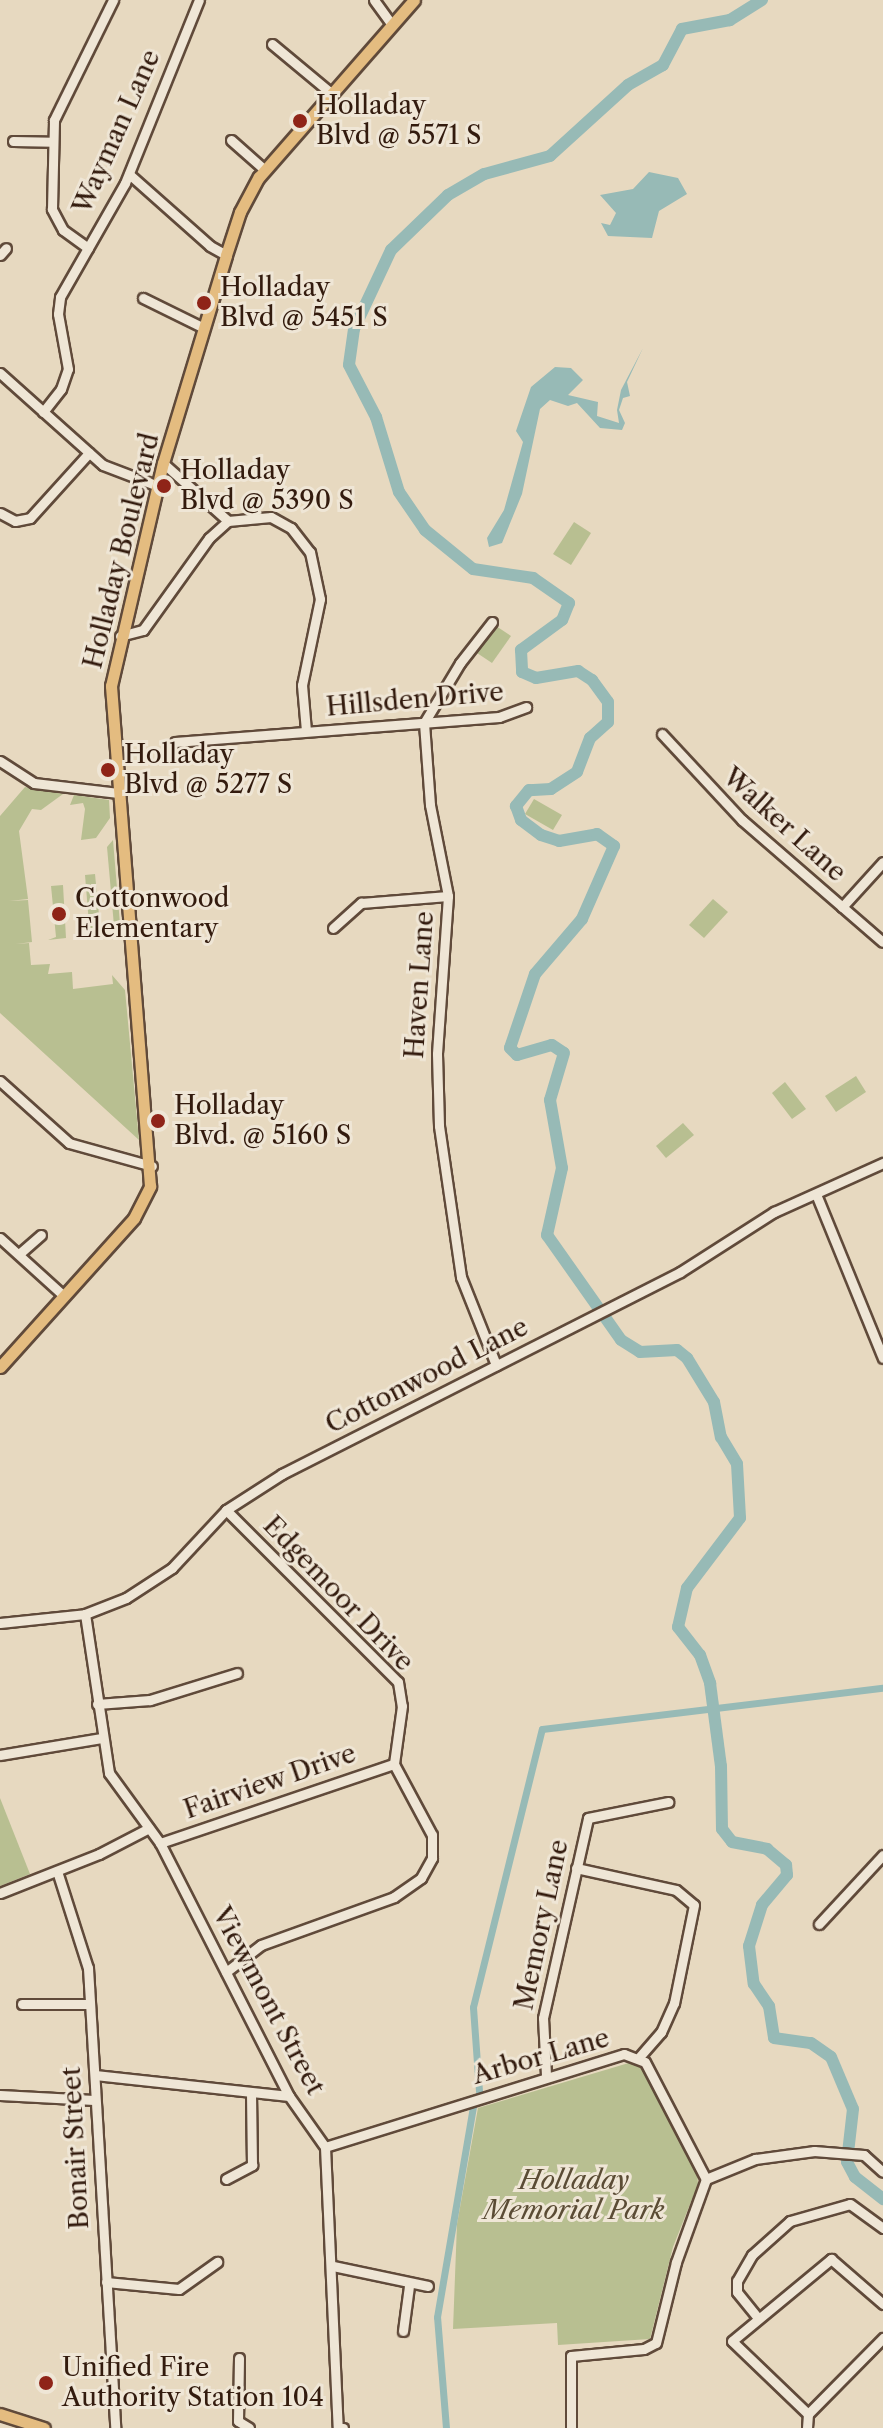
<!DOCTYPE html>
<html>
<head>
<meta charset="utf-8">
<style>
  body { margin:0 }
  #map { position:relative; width:883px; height:2428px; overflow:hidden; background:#e7d9c0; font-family:"Libre Caslon Text",serif }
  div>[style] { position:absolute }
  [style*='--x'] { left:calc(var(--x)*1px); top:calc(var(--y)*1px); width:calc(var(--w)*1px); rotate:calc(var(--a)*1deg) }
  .green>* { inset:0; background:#b8bf91 }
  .water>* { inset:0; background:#97bab6 }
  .canal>* { height:7px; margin:-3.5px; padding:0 3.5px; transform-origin:3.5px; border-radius:3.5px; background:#97bab6 }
  .river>* { height:12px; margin:-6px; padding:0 6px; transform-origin:6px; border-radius:6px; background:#97bab6 }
  .roads { filter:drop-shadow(2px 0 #604a3a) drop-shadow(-2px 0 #604a3a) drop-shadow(0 2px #604a3a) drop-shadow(0 -2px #604a3a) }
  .minor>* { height:9px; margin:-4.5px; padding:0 4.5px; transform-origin:4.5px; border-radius:4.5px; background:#efe6d6 }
  .major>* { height:11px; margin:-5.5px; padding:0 5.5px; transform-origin:5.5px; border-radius:5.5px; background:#e4bc80 }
  .dots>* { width:22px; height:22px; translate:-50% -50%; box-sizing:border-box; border:4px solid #efe6d6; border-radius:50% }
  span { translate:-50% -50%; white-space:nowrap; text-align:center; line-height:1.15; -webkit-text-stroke:6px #efe6d6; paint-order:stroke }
  .poi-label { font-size:26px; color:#331b0e }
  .left { translate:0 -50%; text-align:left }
  .street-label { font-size:26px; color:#331b0e }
  .park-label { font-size:26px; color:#5b4c35; font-style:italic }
</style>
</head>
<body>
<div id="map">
  <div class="green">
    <div style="clip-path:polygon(574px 522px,591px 533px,571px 565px,553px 554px)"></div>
    <div style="clip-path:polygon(496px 626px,511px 636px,492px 663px,477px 653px)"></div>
    <div style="clip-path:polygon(25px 787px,63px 794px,41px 810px,32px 809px,19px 831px,28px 899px,9px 901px,28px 900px,32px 942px,16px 944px,29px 943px,31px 965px,50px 964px,48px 974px,72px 972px,73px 989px,113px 984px,112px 975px,125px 990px,139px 1140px,0 1013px,0 816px)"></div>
    <div style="clip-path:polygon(74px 795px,109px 800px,110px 818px,96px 838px,81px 840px,85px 809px,83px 803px,70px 805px)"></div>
    <div style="clip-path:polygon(534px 799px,562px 815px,553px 830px,525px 814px)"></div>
    <div style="clip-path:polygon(113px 840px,121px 936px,115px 937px,107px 847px)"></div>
    <div style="clip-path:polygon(95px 874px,101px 935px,90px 936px,85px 875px)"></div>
    <div style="clip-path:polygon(63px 885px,66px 938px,48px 940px,56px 937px,51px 886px)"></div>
    <div style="clip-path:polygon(713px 899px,728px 912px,704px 938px,689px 925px)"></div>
    <div style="clip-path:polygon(856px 1076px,866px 1092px,836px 1112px,825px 1096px)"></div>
    <div style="clip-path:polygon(785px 1082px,806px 1109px,792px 1119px,772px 1093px)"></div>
    <div style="clip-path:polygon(683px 1123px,694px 1135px,666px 1158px,656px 1146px)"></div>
    <div style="clip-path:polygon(0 1798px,30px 1874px,0 1886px)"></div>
    <div style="clip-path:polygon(632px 2062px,643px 2067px,697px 2171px,698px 2184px,673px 2247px,650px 2339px,558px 2345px,557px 2323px,453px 2329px,457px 2224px,478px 2108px)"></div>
  </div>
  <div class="water">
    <div style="clip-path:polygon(649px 172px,678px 178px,687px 194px,659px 211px,652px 238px,608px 236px,601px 223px,610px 225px,616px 213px,600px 195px,633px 189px)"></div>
    <div style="clip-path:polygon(643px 348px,627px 382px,630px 396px,623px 398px,619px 410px,625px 423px,622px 430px,600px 428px,577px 403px,568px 406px,550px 400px,540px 409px,522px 494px,502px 543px,489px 547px,487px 538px,504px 510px,523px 442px,516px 431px,531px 387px,555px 367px,571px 368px,583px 380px,568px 395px,598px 402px,597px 416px,619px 423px,617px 410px,621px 390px)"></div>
  </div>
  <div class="canal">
    <div style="--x:479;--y:2091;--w:84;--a:-94.1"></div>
    <div style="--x:473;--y:2007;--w:286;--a:-76.1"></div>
    <div style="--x:542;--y:1729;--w:343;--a:-6.9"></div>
    <div style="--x:446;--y:2428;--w:111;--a:-94.6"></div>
    <div style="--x:437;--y:2317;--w:213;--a:-80.3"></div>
  </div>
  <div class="river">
    <div style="--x:762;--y:0;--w:38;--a:148"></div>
    <div style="--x:730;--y:20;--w:49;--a:169.4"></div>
    <div style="--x:682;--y:29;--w:41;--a:117.8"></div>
    <div style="--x:663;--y:65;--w:40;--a:150.3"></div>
    <div style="--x:628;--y:85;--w:105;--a:137.7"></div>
    <div style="--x:550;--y:156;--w:68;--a:164.7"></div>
    <div style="--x:484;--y:174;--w:42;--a:149.7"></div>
    <div style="--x:448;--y:195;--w:79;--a:136"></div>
    <div style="--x:391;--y:250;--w:87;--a:115.1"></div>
    <div style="--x:354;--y:329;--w:36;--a:98"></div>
    <div style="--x:349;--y:365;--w:59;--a:62.6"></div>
    <div style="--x:376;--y:417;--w:78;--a:73"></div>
    <div style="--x:399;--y:492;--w:46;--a:55.6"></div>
    <div style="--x:425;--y:530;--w:62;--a:39.1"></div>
    <div style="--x:473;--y:569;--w:61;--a:8.5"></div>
    <div style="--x:533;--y:578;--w:44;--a:34.8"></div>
    <div style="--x:569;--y:603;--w:18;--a:112"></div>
    <div style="--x:562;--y:620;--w:51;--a:143.8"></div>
    <div style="--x:521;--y:650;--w:22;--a:87"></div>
    <div style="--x:522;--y:672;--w:15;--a:23"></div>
    <div style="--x:536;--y:678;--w:43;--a:-9.5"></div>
    <div style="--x:578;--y:671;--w:17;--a:33"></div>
    <div style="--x:592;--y:680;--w:27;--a:54"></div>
    <div style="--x:608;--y:702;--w:20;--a:90"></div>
    <div style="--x:608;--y:722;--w:24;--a:138"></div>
    <div style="--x:590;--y:738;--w:36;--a:111"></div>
    <div style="--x:577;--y:772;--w:31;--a:147"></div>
    <div style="--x:551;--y:789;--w:22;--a:177"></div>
    <div style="--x:529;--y:790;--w:21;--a:129"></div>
    <div style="--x:516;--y:806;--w:15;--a:70"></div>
    <div style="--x:521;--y:820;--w:25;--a:37"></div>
    <div style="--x:541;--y:835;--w:19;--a:18"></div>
    <div style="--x:559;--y:841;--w:39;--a:-10"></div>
    <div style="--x:597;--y:834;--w:21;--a:35"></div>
    <div style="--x:614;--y:846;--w:80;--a:113.7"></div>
    <div style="--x:582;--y:919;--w:72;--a:130.5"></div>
    <div style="--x:535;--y:974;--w:78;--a:108.7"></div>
    <div style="--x:510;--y:1048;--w:10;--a:45"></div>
    <div style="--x:517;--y:1055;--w:36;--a:-16"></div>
    <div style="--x:552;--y:1045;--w:14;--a:34"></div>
    <div style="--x:564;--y:1053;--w:49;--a:106.6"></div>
    <div style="--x:550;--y:1100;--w:69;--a:80"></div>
    <div style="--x:562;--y:1168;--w:69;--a:102.6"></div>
    <div style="--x:547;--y:1235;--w:128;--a:54.8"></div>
    <div style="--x:621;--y:1340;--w:22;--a:32"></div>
    <div style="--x:640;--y:1352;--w:37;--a:-3"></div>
    <div style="--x:677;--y:1350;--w:13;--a:39"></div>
    <div style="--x:687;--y:1358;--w:52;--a:58.5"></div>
    <div style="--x:714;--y:1402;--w:36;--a:79"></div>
    <div style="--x:721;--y:1437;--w:31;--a:59"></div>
    <div style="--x:737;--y:1464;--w:54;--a:86.8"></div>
    <div style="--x:740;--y:1518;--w:88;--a:127.1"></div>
    <div style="--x:687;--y:1588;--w:40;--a:103"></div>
    <div style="--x:678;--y:1627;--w:36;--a:52"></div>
    <div style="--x:700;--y:1655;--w:30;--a:70"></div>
    <div style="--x:710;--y:1683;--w:84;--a:82.5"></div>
    <div style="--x:721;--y:1766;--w:63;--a:89.1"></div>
    <div style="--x:722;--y:1829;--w:16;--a:52"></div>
    <div style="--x:732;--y:1842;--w:36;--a:11"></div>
    <div style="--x:767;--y:1849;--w:25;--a:40"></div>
    <div style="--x:786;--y:1865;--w:10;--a:84"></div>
    <div style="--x:787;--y:1875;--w:39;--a:130"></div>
    <div style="--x:762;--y:1905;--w:43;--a:107.6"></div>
    <div style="--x:749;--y:1946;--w:38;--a:83"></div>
    <div style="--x:754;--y:1984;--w:27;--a:56"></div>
    <div style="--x:769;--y:2006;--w:32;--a:81"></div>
    <div style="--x:774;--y:2038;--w:37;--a:8"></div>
    <div style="--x:811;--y:2043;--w:24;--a:35"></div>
    <div style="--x:831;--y:2057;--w:56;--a:67.1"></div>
    <div style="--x:853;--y:2109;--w:53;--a:96.5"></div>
    <div style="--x:847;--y:2162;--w:17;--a:62"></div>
    <div style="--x:855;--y:2177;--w:36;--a:38"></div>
  </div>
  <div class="roads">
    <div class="minor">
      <div style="--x:374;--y:0;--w:31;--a:54"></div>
      <div style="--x:272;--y:44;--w:77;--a:39.7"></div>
      <div style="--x:231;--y:140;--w:45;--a:41.4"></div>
      <div style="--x:13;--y:141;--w:39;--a:1"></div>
      <div style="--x:129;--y:174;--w:108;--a:41.6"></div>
      <div style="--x:210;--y:246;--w:18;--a:29"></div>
      <div style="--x:88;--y:248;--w:31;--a:-144"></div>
      <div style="--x:63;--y:230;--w:24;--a:-118"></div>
      <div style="--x:52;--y:209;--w:89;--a:-88.7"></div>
      <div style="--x:54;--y:120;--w:134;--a:-63.8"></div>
      <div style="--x:0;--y:255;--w:9;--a:-49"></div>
      <div style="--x:143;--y:298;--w:68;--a:26.2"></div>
      <div style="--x:0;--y:373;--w:138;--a:41.8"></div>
      <div style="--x:103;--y:465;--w:59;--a:20.9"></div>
      <div style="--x:43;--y:412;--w:29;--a:-52"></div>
      <div style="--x:61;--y:389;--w:21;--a:-71"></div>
      <div style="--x:68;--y:369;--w:56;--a:-100.3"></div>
      <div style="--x:58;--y:314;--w:17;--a:-83"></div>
      <div style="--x:60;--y:297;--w:131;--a:-60.3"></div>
      <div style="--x:125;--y:183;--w:197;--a:-68"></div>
      <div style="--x:163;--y:463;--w:87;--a:41.7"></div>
      <div style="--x:228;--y:521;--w:43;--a:-5.3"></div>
      <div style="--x:271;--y:517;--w:23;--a:29"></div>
      <div style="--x:291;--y:528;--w:31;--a:52"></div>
      <div style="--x:310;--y:552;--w:48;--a:78"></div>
      <div style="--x:320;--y:599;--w:88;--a:101.8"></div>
      <div style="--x:302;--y:685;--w:46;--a:85"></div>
      <div style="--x:0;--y:513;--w:17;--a:28"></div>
      <div style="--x:15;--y:521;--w:15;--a:-11"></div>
      <div style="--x:30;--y:518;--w:88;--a:-47.8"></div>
      <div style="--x:492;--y:622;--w:52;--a:128"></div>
      <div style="--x:460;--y:663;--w:70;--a:121"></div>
      <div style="--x:424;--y:723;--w:82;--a:85.8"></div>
      <div style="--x:430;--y:805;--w:93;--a:78.8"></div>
      <div style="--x:448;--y:896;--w:158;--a:94"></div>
      <div style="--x:437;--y:1054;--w:72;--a:88.4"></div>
      <div style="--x:439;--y:1126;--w:153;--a:81.7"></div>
      <div style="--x:461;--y:1277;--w:95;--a:68.3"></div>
      <div style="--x:120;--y:636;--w:24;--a:-15"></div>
      <div style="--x:143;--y:630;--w:113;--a:-54.3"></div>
      <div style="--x:209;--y:538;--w:25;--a:-42"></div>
      <div style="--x:662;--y:734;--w:117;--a:47.1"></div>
      <div style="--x:742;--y:820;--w:186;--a:40.9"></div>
      <div style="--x:175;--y:742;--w:325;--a:-4.4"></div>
      <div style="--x:499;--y:717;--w:29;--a:-20"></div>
      <div style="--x:0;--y:761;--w:40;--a:32.9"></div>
      <div style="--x:34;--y:783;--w:85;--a:6.8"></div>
      <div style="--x:842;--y:907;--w:61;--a:-47.7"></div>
      <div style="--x:333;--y:928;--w:38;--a:-42"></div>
      <div style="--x:361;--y:903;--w:87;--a:-4.6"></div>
      <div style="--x:0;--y:1081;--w:93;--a:41.9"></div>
      <div style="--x:69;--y:1143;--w:86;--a:15.5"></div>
      <div style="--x:816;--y:1194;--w:177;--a:67.8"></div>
      <div style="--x:0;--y:1238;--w:86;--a:42.2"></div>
      <div style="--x:19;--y:1254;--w:29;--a:-41"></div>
      <div style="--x:226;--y:1510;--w:243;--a:45"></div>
      <div style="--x:398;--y:1682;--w:24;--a:81"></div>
      <div style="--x:402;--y:1706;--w:59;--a:97.9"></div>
      <div style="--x:85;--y:1614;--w:161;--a:81.4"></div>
      <div style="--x:109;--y:1773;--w:87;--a:53.9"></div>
      <div style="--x:160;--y:1843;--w:284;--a:63"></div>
      <div style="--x:289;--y:2096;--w:62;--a:54.8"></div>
      <div style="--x:325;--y:2147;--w:281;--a:87.4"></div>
      <div style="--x:338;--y:2428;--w:5;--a:0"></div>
      <div style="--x:0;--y:1623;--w:85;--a:-6"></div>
      <div style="--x:85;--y:1614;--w:44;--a:-21.3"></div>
      <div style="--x:126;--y:1598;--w:55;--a:-33.1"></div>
      <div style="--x:172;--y:1568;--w:79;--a:-47"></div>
      <div style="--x:226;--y:1510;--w:67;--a:-32.7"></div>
      <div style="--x:282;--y:1474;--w:446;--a:-26.9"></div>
      <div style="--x:680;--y:1272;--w:112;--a:-32.6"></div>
      <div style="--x:774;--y:1212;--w:120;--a:-24.2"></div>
      <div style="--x:97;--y:1704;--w:53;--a:-4.3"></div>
      <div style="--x:150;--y:1700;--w:91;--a:-17.2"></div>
      <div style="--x:0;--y:1755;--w:103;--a:-9.5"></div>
      <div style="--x:160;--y:1843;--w:247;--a:-18.7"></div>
      <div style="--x:576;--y:1868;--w:102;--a:12.4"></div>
      <div style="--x:676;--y:1890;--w:23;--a:40"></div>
      <div style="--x:694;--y:1905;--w:100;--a:101.5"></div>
      <div style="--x:674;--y:2003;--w:32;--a:114"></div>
      <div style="--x:661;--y:2032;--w:33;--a:131"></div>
      <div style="--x:57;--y:1871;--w:102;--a:72.3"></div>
      <div style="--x:88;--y:1968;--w:461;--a:86.6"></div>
      <div style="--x:0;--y:1893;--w:106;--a:-21.5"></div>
      <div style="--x:99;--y:1854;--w:56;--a:-27.5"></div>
      <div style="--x:819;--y:1924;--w:94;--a:-47.2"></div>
      <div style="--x:226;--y:1972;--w:44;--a:-37.6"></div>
      <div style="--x:261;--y:1945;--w:141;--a:-19.8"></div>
      <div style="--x:394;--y:1897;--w:33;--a:-35"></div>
      <div style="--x:421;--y:1878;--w:23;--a:-61"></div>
      <div style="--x:432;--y:1858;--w:23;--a:-90"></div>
      <div style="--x:432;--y:1835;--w:81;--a:-118.2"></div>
      <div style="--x:22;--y:2004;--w:68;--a:0"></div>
      <div style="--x:95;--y:2075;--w:195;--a:6.2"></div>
      <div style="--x:546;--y:2075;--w:57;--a:-93"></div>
      <div style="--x:543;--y:2018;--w:205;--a:-77.3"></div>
      <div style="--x:588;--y:1818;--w:82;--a:-11.3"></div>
      <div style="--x:0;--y:2095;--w:94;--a:3"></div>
      <div style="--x:325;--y:2147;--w:313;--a:-17.3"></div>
      <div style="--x:624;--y:2054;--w:22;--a:21"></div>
      <div style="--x:645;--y:2062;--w:132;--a:62.5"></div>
      <div style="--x:706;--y:2179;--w:53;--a:-22.2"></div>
      <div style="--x:755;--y:2159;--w:60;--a:-7.7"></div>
      <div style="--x:814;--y:2151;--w:50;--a:4.6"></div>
      <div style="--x:864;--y:2155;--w:25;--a:42"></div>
      <div style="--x:226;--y:2179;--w:30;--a:-28"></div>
      <div style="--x:252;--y:2165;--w:71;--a:-90.8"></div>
      <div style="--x:333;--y:2266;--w:97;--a:11.9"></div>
      <div style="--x:106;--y:2282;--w:73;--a:5.5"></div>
      <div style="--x:179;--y:2289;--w:47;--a:-35.4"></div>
      <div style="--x:758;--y:2318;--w:33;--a:-129"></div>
      <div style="--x:737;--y:2292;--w:11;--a:-90"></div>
      <div style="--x:737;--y:2281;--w:30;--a:-60"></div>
      <div style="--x:752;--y:2255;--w:51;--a:-41.8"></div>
      <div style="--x:790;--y:2221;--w:62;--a:-15.8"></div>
      <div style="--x:850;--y:2204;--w:41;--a:36"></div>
      <div style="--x:403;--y:2331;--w:45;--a:-82.4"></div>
      <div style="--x:239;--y:2358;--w:63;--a:90.9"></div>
      <div style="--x:238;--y:2421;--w:13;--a:32"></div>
      <div style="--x:808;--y:2414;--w:105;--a:-136.2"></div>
      <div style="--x:732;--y:2341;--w:129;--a:-39.6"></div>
      <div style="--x:831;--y:2259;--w:69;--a:40.9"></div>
      <div style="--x:571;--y:2428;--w:72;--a:-90"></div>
      <div style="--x:571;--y:2356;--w:73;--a:-5.5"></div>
      <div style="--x:644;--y:2349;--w:13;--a:-27"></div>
      <div style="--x:656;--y:2343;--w:83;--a:-76.1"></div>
      <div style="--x:676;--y:2262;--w:88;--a:-70.1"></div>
      <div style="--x:807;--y:2428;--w:14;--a:-86"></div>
      <div style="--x:808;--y:2414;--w:107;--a:-45.4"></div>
    </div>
    <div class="major">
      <div style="--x:0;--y:1367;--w:200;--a:-48"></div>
      <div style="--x:134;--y:1218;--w:36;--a:-63"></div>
      <div style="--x:150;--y:1186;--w:502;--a:-94.46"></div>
      <div style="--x:111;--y:686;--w:229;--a:-76.9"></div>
      <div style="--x:163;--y:463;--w:217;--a:-73.1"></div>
      <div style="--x:226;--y:255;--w:45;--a:-72"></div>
      <div style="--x:240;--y:212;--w:40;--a:-62"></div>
      <div style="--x:259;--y:177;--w:235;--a:-48.8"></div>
      <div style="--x:0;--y:2414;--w:46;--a:17.7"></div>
    </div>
  </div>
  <div class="dots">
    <div style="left:300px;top:121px;background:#8f2418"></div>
    <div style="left:204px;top:303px;background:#8f2418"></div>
    <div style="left:164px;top:486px;background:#8f2418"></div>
    <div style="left:108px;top:770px;background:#8f2418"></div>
    <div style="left:59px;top:914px;background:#8f2418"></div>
    <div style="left:158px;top:1121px;background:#8f2418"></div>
    <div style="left:46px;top:2383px;background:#8f2418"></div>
  </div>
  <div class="poi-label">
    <span class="left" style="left:316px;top:121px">Holladay<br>Blvd @ 5571 S</span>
    <span class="left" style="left:220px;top:303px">Holladay<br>Blvd @ 5451 S</span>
    <span class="left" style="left:180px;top:486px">Holladay<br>Blvd @ 5390 S</span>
    <span class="left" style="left:124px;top:770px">Holladay<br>Blvd @ 5277 S</span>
    <span class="left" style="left:75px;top:914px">Cottonwood<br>Elementary</span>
    <span class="left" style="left:174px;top:1121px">Holladay<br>Blvd. @ 5160 S</span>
    <span class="left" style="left:62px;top:2383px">Unified Fire<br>Authority Station 104</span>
  </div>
  <div class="street-label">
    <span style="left:117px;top:132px;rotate:-66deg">Wayman Lane</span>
    <span style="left:122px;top:551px;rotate:-76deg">Holladay Boulevard</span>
    <span style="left:415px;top:700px;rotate:-5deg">Hillsden Drive</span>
    <span style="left:784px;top:825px;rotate:42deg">Walker Lane</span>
    <span style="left:420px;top:985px;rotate:-86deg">Haven Lane</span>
    <span style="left:427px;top:1376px;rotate:-27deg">Cottonwood Lane</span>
    <span style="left:338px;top:1594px;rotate:46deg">Edgemoor Drive</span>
    <span style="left:270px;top:1782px;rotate:-19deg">Fairview Drive</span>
    <span style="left:542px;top:1925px;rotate:-78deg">Memory Lane</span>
    <span style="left:268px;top:2001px;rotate:62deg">Viewmont Street</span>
    <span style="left:541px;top:2057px;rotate:-16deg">Arbor Lane</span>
    <span style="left:76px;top:2148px;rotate:-93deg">Bonair Street</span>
  </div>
  <div class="park-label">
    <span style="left:574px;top:2196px">Holladay<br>Memorial Park</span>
  </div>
</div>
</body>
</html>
